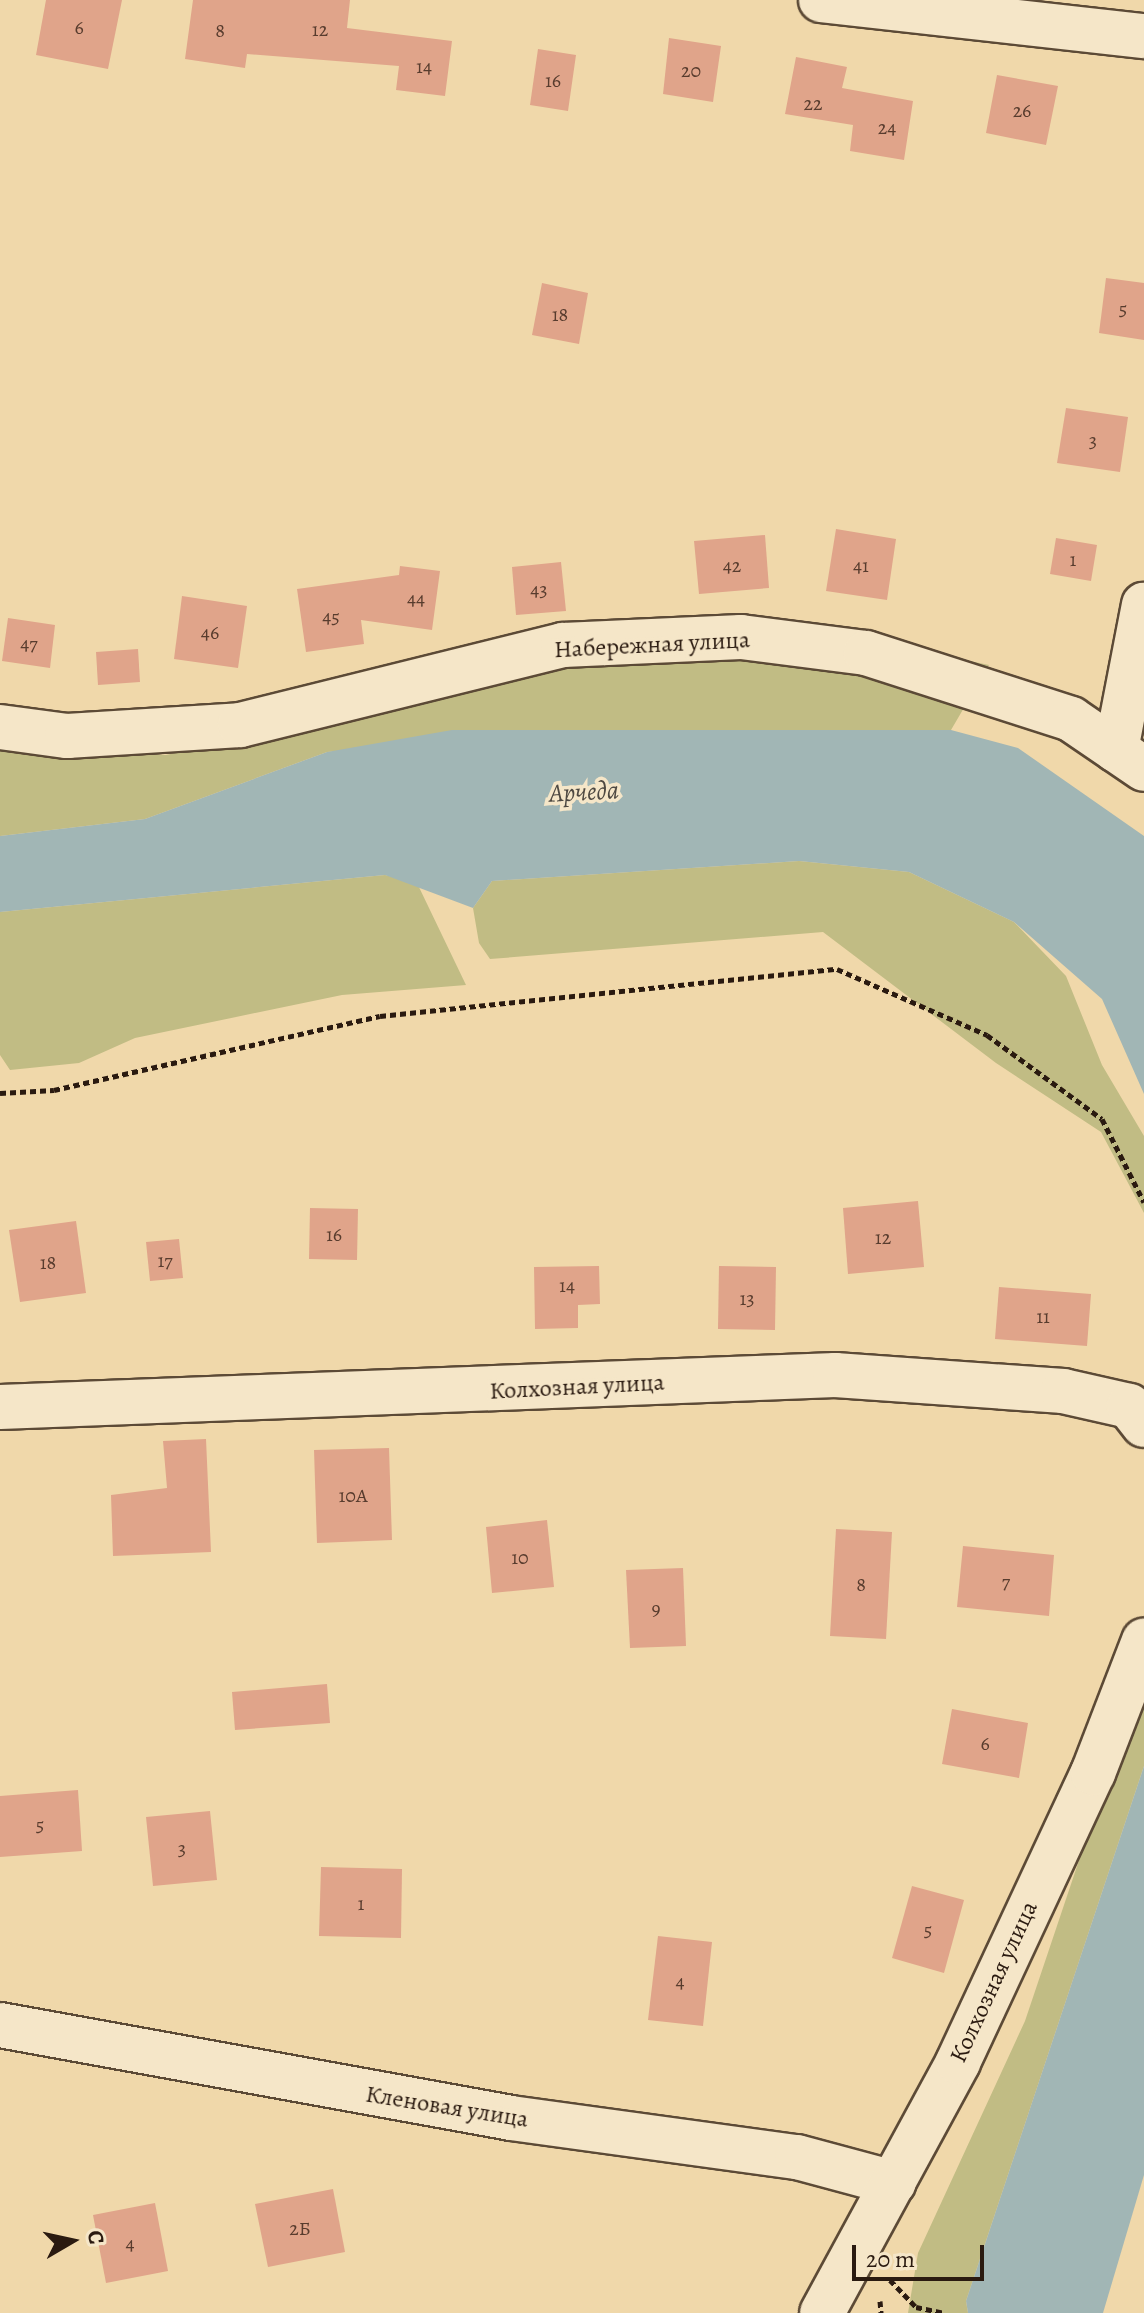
<!DOCTYPE html>
<html>
<head>
<meta charset="utf-8">
<style>
  body { margin:0 }
  #map { position:relative; width:1144px; height:2313px; overflow:hidden; background:#f0d8aa; font-family:Alegreya,serif }
  div>[style] { position:absolute }
  [style*='--x'] { left:calc(var(--x)*1px); top:calc(var(--y)*1px); width:calc(var(--w)*1px); rotate:calc(var(--a)*1deg) }
  .green>* { inset:0; background:#c1bc84 }
  .water>* { inset:0; background:#a1b6b5 }
  .building>* { inset:0; background:#e0a48a }
  .path>* { height:5px; margin-top:-2.5px; transform-origin:0; background:repeating-linear-gradient(90deg,#2a1a10 0 6px,transparent 0 10px) }
  .roads { filter:drop-shadow(2px 0 #5c4a36) drop-shadow(-2px 0 #5c4a36) drop-shadow(0 2px #5c4a36) drop-shadow(0 -2px #5c4a36) }
  .minor>* { height:44px; margin:-22px; padding:0 22px; transform-origin:22px; border-radius:22px; background:#f5e6c8 }
  span { translate:-50% -50%; white-space:nowrap; text-align:center; line-height:1.15; -webkit-text-stroke:7px #f5e6c8; paint-order:stroke }
  .number-label { font-size:20px; color:#583c2e }
  .number-label span { -webkit-text-stroke-width:0 }
  .street-label { font-size:24px; color:#2a1a10 }
  .water-label { font-size:26px; color:#4e4942; font-style:italic }
  .north { position:absolute; left:32px; top:2201px; width:80px; height:80px; -webkit-text-stroke:6px #f5e6c8; paint-order:stroke; rotate:81deg; font-size:22px; font-weight:700; line-height:32px; text-align:center; color:#2a1a10 }
  .north::after { content:''; display:block; margin:auto; width:28px; height:36px; background:#2a1a10; clip-path:polygon(50% 0,100% 100%,50% 72%,0 100%) }
  .scale { position:absolute; left:852px; top:2245px; width:132px; height:36px; box-sizing:border-box; border:4px solid #2a1a10; border-top:0; padding-left:10px; font-size:24px; line-height:28px; white-space:nowrap; color:#2a1a10; -webkit-text-stroke:6px #f5e6c8; paint-order:stroke }
</style>
</head>
<body>
<div id="map">
  <div class="green">
    <div style="clip-path:polygon(814px 629px,989px 665px,951px 730px,598px 730px,327px 752px,145px 819px,0 836px,0 743px,166px 755px,564px 666px)"></div>
    <div style="clip-path:polygon(799px 861px,909px 872px,1014px 922px,1066px 976px,1102px 1065px,1144px 1136px,1144px 1213px,1101px 1132px,996px 1063px,823px 932px,490px 959px,479px 943px,473px 908px,492px 881px)"></div>
    <div style="clip-path:polygon(385px 875px,417px 883px,466px 985px,342px 995px,135px 1038px,79px 1063px,10px 1070px,0 1055px,0 912px)"></div>
    <div style="clip-path:polygon(1144px 1667px,1144px 1766px,966px 2301px,968px 2313px,908px 2313px,918px 2253px,1025px 2021px)"></div>
  </div>
  <div class="water">
    <div style="clip-path:polygon(452px 730px,951px 730px,1018px 748px,1144px 836px,1144px 1094px,1102px 999px,1014px 922px,909px 872px,799px 861px,492px 881px,473px 908px,385px 875px,0 912px,0 836px,145px 819px,327px 752px)"></div>
    <div style="clip-path:polygon(1144px 1766px,1144px 2175px,1103px 2313px,968px 2313px,966px 2301px)"></div>
  </div>
  <div class="building">
    <div style="clip-path:polygon(46px 0,122px 0,108px 69px,36px 55px)"></div>
    <div style="clip-path:polygon(193px 0,350px 0,347px 28px,452px 41px,445px 96px,396px 90px,399px 66px,247px 54px,245px 68px,185px 59px)"></div>
    <div style="clip-path:polygon(669px 38px,721px 46px,713px 102px,663px 94px)"></div>
    <div style="clip-path:polygon(538px 49px,576px 55px,568px 111px,530px 105px)"></div>
    <div style="clip-path:polygon(796px 57px,847px 67px,842px 88px,913px 101px,904px 160px,850px 151px,853px 125px,785px 114px)"></div>
    <div style="clip-path:polygon(997px 75px,1058px 86px,1046px 145px,986px 133px)"></div>
    <div style="clip-path:polygon(1106px 278px,1144px 283px,1144px 340px,1099px 333px)"></div>
    <div style="clip-path:polygon(542px 283px,588px 293px,579px 344px,532px 335px)"></div>
    <div style="clip-path:polygon(1066px 408px,1128px 417px,1120px 472px,1057px 463px)"></div>
    <div style="clip-path:polygon(836px 529px,896px 539px,887px 600px,826px 591px)"></div>
    <div style="clip-path:polygon(765px 535px,769px 588px,699px 594px,694px 541px)"></div>
    <div style="clip-path:polygon(1056px 538px,1097px 545px,1091px 581px,1050px 574px)"></div>
    <div style="clip-path:polygon(561px 562px,566px 611px,516px 615px,512px 567px)"></div>
    <div style="clip-path:polygon(400px 566px,440px 571px,432px 630px,361px 620px,364px 644px,306px 652px,297px 589px,399px 575px)"></div>
    <div style="clip-path:polygon(182px 596px,247px 606px,238px 668px,174px 659px)"></div>
    <div style="clip-path:polygon(8px 618px,55px 625px,50px 668px,2px 661px)"></div>
    <div style="clip-path:polygon(138px 649px,140px 682px,98px 685px,96px 652px)"></div>
    <div style="clip-path:polygon(918px 1201px,924px 1267px,848px 1274px,843px 1208px)"></div>
    <div style="clip-path:polygon(310px 1208px,358px 1209px,357px 1260px,309px 1259px)"></div>
    <div style="clip-path:polygon(76px 1221px,86px 1293px,20px 1302px,9px 1230px)"></div>
    <div style="clip-path:polygon(179px 1239px,183px 1278px,150px 1281px,146px 1242px)"></div>
    <div style="clip-path:polygon(599px 1266px,600px 1304px,578px 1305px,578px 1328px,535px 1329px,534px 1267px)"></div>
    <div style="clip-path:polygon(719px 1266px,776px 1267px,775px 1330px,718px 1329px)"></div>
    <div style="clip-path:polygon(999px 1287px,1091px 1294px,1087px 1346px,995px 1339px)"></div>
    <div style="clip-path:polygon(206px 1439px,211px 1552px,113px 1556px,111px 1495px,167px 1488px,163px 1441px)"></div>
    <div style="clip-path:polygon(389px 1448px,392px 1540px,317px 1543px,314px 1450px)"></div>
    <div style="clip-path:polygon(547px 1520px,554px 1587px,492px 1593px,486px 1527px)"></div>
    <div style="clip-path:polygon(836px 1529px,892px 1532px,886px 1639px,830px 1636px)"></div>
    <div style="clip-path:polygon(963px 1546px,1054px 1555px,1049px 1616px,957px 1607px)"></div>
    <div style="clip-path:polygon(683px 1568px,686px 1646px,630px 1648px,626px 1570px)"></div>
    <div style="clip-path:polygon(327px 1684px,330px 1723px,235px 1730px,232px 1692px)"></div>
    <div style="clip-path:polygon(952px 1709px,1028px 1723px,1019px 1778px,942px 1764px)"></div>
    <div style="clip-path:polygon(78px 1790px,82px 1851px,0 1857px,0 1796px)"></div>
    <div style="clip-path:polygon(210px 1811px,217px 1880px,153px 1886px,146px 1817px)"></div>
    <div style="clip-path:polygon(321px 1867px,402px 1869px,401px 1938px,319px 1936px)"></div>
    <div style="clip-path:polygon(912px 1886px,964px 1900px,944px 1973px,892px 1958px)"></div>
    <div style="clip-path:polygon(658px 1936px,712px 1942px,703px 2026px,648px 2020px)"></div>
    <div style="clip-path:polygon(333px 2189px,345px 2252px,268px 2267px,255px 2204px)"></div>
    <div style="clip-path:polygon(155px 2203px,168px 2271px,106px 2283px,93px 2215px)"></div>
  </div>
  <div class="path">
    <div style="--x:0;--y:1093;--w:54;--a:-3.2"></div>
    <div style="--x:54;--y:1090;--w:334;--a:-12.8"></div>
    <div style="--x:380;--y:1016;--w:459;--a:-5.9"></div>
    <div style="--x:837;--y:969;--w:164;--a:23.7"></div>
    <div style="--x:987;--y:1035;--w:142;--a:36.1"></div>
    <div style="--x:1102;--y:1119;--w:93;--a:63.2"></div>
    <div style="--x:890;--y:2280;--w:37;--a:46"></div>
    <div style="--x:916;--y:2307;--w:29;--a:12"></div>
    <div style="--x:880;--y:2301;--w:12;--a:85"></div>
  </div>
  <div class="roads">
    <div class="minor">
      <div style="--x:821;--y:0;--w:325;--a:6.4"></div>
      <div style="--x:0;--y:727;--w:68;--a:7.7"></div>
      <div style="--x:67;--y:736;--w:173;--a:-3.6"></div>
      <div style="--x:240;--y:725;--w:333;--a:-13.9"></div>
      <div style="--x:563;--y:645;--w:178;--a:-2.6"></div>
      <div style="--x:741;--y:637;--w:126;--a:7.3"></div>
      <div style="--x:866;--y:653;--w:215;--a:17.8"></div>
      <div style="--x:1071;--y:719;--w:88;--a:34.4"></div>
      <div style="--x:1116;--y:750;--w:148;--a:-79.1"></div>
      <div style="--x:0;--y:1407;--w:836;--a:-2.19"></div>
      <div style="--x:835;--y:1375;--w:229;--a:4"></div>
      <div style="--x:1063;--y:1391;--w:68;--a:12.8"></div>
      <div style="--x:1129;--y:1406;--w:24;--a:52"></div>
      <div style="--x:0;--y:2025;--w:519;--a:10.31"></div>
      <div style="--x:511;--y:2118;--w:289;--a:7.8"></div>
      <div style="--x:797;--y:2157;--w:100;--a:15"></div>
      <div style="--x:822;--y:2313;--w:285;--a:-61.5"></div>
      <div style="--x:958;--y:2062;--w:319;--a:-65"></div>
      <div style="--x:1093;--y:1773;--w:142;--a:-68.9"></div>
    </div>
  </div>
  <div class="number-label">
    <span style="left:79px;top:27px">6</span>
    <span style="left:320px;top:29px">12</span>
    <span style="left:220px;top:30px">8</span>
    <span style="left:424px;top:66px">14</span>
    <span style="left:691px;top:70px">20</span>
    <span style="left:553px;top:80px">16</span>
    <span style="left:813px;top:103px">22</span>
    <span style="left:1022px;top:110px">26</span>
    <span style="left:887px;top:127px">24</span>
    <span style="left:1123px;top:308px">5</span>
    <span style="left:560px;top:314px">18</span>
    <span style="left:1093px;top:440px">3</span>
    <span style="left:1073px;top:559px">1</span>
    <span style="left:732px;top:565px">42</span>
    <span style="left:861px;top:565px">41</span>
    <span style="left:539px;top:589px">43</span>
    <span style="left:416px;top:598px">44</span>
    <span style="left:331px;top:616px">45</span>
    <span style="left:210px;top:632px">46</span>
    <span style="left:29px;top:643px">47</span>
    <span style="left:334px;top:1234px">16</span>
    <span style="left:883px;top:1237px">12</span>
    <span style="left:165px;top:1260px">17</span>
    <span style="left:48px;top:1262px">18</span>
    <span style="left:567px;top:1285px">14</span>
    <span style="left:747px;top:1298px">13</span>
    <span style="left:1043px;top:1316px">11</span>
    <span style="left:353px;top:1495px">10А</span>
    <span style="left:520px;top:1557px">10</span>
    <span style="left:1006px;top:1581px">7</span>
    <span style="left:861px;top:1584px">8</span>
    <span style="left:656px;top:1608px">9</span>
    <span style="left:985px;top:1743px">6</span>
    <span style="left:40px;top:1824px">5</span>
    <span style="left:182px;top:1848px">3</span>
    <span style="left:361px;top:1903px">1</span>
    <span style="left:928px;top:1929px">5</span>
    <span style="left:680px;top:1981px">4</span>
    <span style="left:300px;top:2228px">2Б</span>
    <span style="left:130px;top:2243px">4</span>
  </div>
  <div class="street-label">
    <span style="left:652px;top:645px;rotate:-3deg">Набережная улица</span>
    <span style="left:577px;top:1387px;rotate:-3deg">Колхозная улица</span>
    <span style="left:994px;top:1982px;rotate:-65deg">Колхозная улица</span>
    <span style="left:447px;top:2107px;rotate:9deg">Кленовая улица</span>
  </div>
  <div class="water-label">
    <span style="left:584px;top:792px;rotate:-3deg">Арчеда</span>
  </div>
  <div class="north">С</div>
  <div class="scale">20 m</div>
</div>
</body>
</html>
